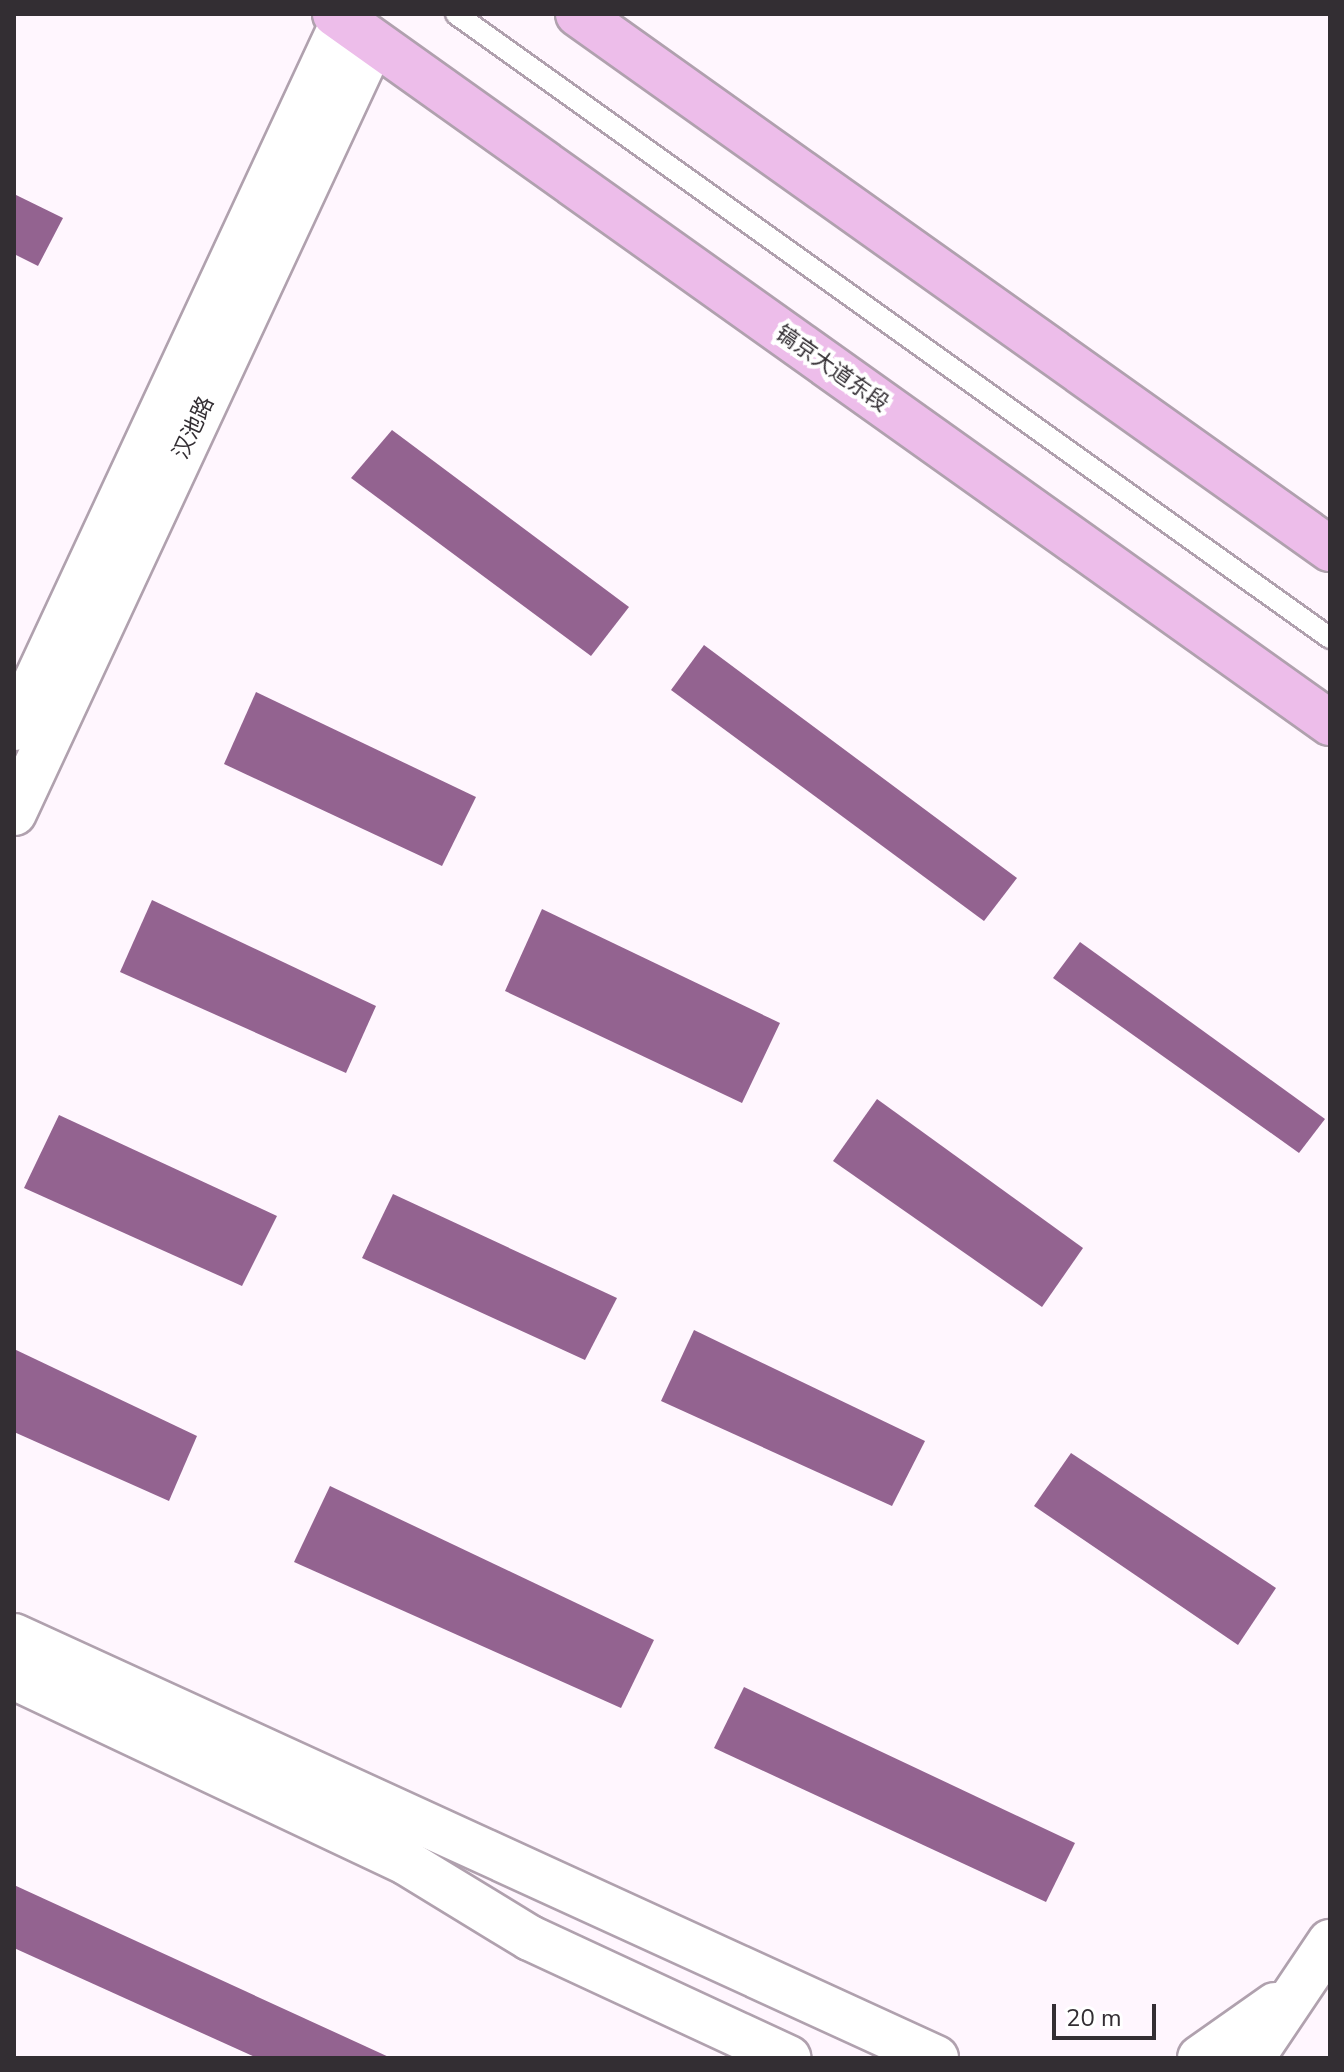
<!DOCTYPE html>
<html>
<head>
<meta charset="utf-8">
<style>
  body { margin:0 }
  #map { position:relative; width:1344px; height:2072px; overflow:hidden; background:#fff6fe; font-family:"Nunito Sans","Noto Sans SC",sans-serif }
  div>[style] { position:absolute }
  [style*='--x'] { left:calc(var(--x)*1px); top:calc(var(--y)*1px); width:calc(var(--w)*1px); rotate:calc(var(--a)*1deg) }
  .building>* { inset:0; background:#936390 }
  .roads { filter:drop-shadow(2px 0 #b0a1ae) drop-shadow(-2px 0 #b0a1ae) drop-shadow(0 2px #b0a1ae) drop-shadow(0 -2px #b0a1ae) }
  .lane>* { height:20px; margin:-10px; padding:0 10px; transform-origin:10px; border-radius:10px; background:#fff }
  .secondary>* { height:44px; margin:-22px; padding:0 22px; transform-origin:22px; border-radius:22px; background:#fff }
  .primary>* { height:44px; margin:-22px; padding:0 22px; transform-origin:22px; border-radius:22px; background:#edbdea }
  span { translate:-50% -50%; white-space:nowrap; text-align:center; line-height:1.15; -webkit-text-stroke:8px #fff; paint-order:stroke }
  .street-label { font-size:22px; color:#332e33 }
  .frame { position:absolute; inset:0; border:16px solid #332e33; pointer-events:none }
  .scale { position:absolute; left:1052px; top:2004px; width:104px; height:36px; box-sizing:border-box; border:4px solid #332e33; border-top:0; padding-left:10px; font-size:24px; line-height:28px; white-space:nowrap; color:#332e33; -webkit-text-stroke:6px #fff; paint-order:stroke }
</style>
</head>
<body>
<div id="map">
  <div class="building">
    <div style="clip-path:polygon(14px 194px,63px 218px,38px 266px,14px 254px)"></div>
    <div style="clip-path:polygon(392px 430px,629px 607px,591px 656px,351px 478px)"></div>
    <div style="clip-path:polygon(704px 645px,1017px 878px,984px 921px,671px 690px)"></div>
    <div style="clip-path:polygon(256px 692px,476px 797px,442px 866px,224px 764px)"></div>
    <div style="clip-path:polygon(152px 900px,376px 1006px,346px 1073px,120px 972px)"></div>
    <div style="clip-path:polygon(542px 909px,780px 1023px,742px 1103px,505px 991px)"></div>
    <div style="clip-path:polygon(1080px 942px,1325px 1119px,1299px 1153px,1053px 978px)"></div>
    <div style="clip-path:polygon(877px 1099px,1083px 1248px,1042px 1307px,833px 1161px)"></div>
    <div style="clip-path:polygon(59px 1115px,277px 1216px,242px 1286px,24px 1188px)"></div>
    <div style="clip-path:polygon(393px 1194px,617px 1298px,585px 1360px,362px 1258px)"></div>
    <div style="clip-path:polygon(694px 1330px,925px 1441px,892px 1506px,661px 1401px)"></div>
    <div style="clip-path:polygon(14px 1349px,197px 1436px,169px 1501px,14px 1432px)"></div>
    <div style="clip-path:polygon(1071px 1453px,1276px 1588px,1238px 1645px,1034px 1506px)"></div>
    <div style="clip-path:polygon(330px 1486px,654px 1640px,621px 1708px,294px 1562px)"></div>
    <div style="clip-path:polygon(744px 1687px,1075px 1843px,1046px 1902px,714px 1748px)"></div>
    <div style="clip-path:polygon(14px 1885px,391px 2058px,257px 2058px,14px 1948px)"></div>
  </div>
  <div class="roads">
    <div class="lane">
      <div style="--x:456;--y:14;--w:1074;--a:35.53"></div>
    </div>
    <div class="secondary">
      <div style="--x:14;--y:728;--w:781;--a:-65.01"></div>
      <div style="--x:14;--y:813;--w:850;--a:-65.03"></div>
      <div style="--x:14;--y:1636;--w:1014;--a:24.59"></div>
      <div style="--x:14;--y:1677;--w:435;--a:25.3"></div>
      <div style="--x:407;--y:1863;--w:144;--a:31.4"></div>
      <div style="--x:530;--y:1938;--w:285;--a:24.9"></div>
      <div style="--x:1200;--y:2058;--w:92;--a:-35.2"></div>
      <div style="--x:1252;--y:2058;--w:140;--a:-56.1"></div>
    </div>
    <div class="primary">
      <div style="--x:335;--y:14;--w:1222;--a:35.47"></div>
      <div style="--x:578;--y:14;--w:923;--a:35.43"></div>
    </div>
  </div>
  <div class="street-label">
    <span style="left:832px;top:369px;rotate:35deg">镐京大道东段</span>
    <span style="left:194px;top:428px;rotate:-65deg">汉池路</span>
  </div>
  <div class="frame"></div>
  <div class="scale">20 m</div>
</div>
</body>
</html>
